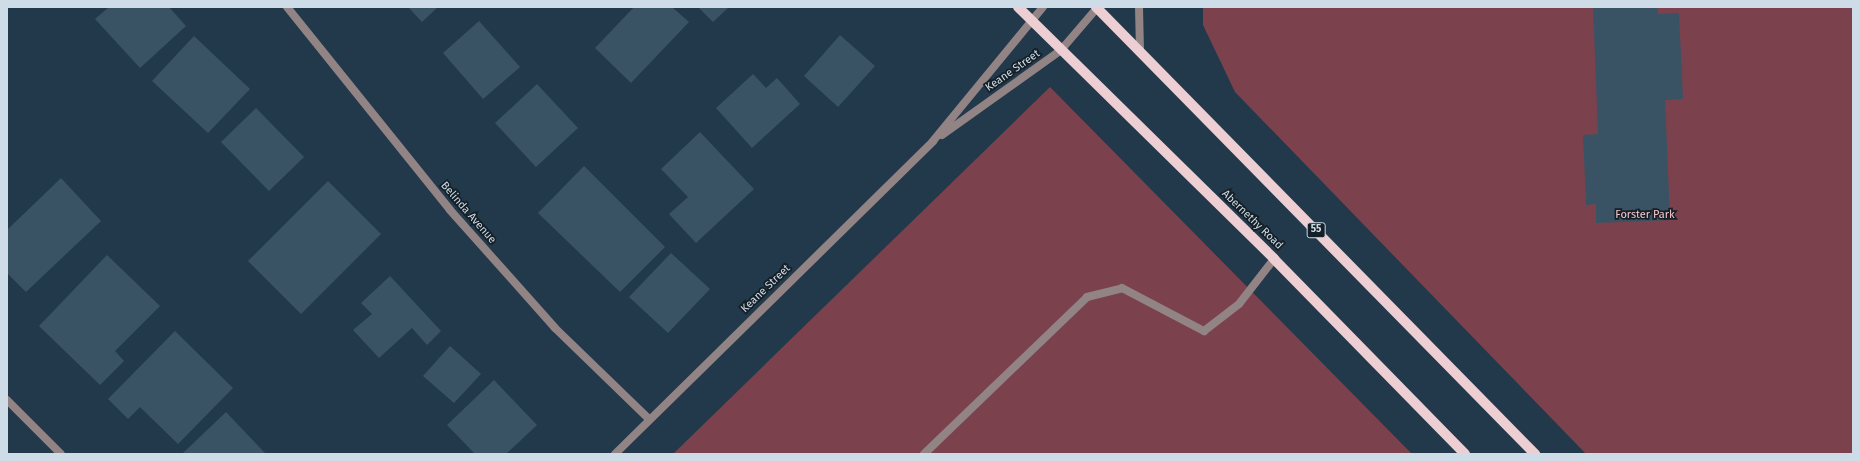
<!DOCTYPE html>
<html>
<head>
<meta charset="utf-8">
<style>
  body { margin:0 }
  #map { position:relative; width:1860px; height:461px; overflow:hidden; background:#21394a; font-family:"Fira Sans",sans-serif }
  div>[style] { position:absolute }
  [style*='--x'] { left:calc(var(--x)*1px); top:calc(var(--y)*1px); width:calc(var(--w)*1px); rotate:calc(var(--a)*1deg) }
  .green>* { inset:0; background:#7b414d }
  .building>* { inset:0; background:#3a5364 }
  .minor>* { height:8px; margin:-4px; padding:0 4px; transform-origin:4px; border-radius:4px; background:#928385 }
  .primary>* { height:10px; margin:-5px; padding:0 5px; transform-origin:5px; border-radius:5px; background:#edced3 }
  span { translate:-50% -50%; white-space:nowrap; text-align:center; line-height:1.15; -webkit-text-stroke:3.5px #151f27; paint-order:stroke }
  .shield-label span { padding:1px 3px; background:#151f27; border:1px solid; border-radius:3px; -webkit-text-stroke-width:0 }
  .shield-label { font-size:10px; color:#cedce7; font-weight:700 }
  .street-label { font-size:11px; color:#cedce7 }
  .park-label { font-size:11px; color:#f5c6cd }
  .frame { position:absolute; inset:0; border:8px solid #cedce7; pointer-events:none }
</style>
</head>
<body>
<div id="map">
  <div class="green">
    <div style="clip-path:polygon(1203px 7px,1853px 7px,1853px 454px,1586px 454px,1235px 92px,1203px 25px)"></div>
    <div style="clip-path:polygon(1050px 87px,1412px 454px,673px 454px)"></div>
  </div>
  <div class="building">
    <div style="clip-path:polygon(109px 7px,169px 7px,186px 26px,140px 68px,95px 19px)"></div>
    <div style="clip-path:polygon(408px 7px,438px 7px,422px 22px)"></div>
    <div style="clip-path:polygon(634px 7px,672px 7px,689px 22px,631px 83px,595px 48px)"></div>
    <div style="clip-path:polygon(698px 7px,729px 7px,713px 22px)"></div>
    <div style="clip-path:polygon(1593px 7px,1657px 7px,1658px 14px,1679px 13px,1683px 99px,1665px 100px,1670px 220px,1596px 223px,1596px 204px,1586px 205px,1583px 135px,1598px 134px)"></div>
    <div style="clip-path:polygon(479px 21px,520px 67px,483px 99px,443px 53px)"></div>
    <div style="clip-path:polygon(840px 35px,875px 66px,838px 107px,804px 76px)"></div>
    <div style="clip-path:polygon(194px 36px,250px 89px,208px 133px,152px 81px)"></div>
    <div style="clip-path:polygon(753px 74px,766px 88px,777px 78px,800px 104px,752px 148px,716px 108px)"></div>
    <div style="clip-path:polygon(537px 84px,578px 128px,536px 167px,495px 123px)"></div>
    <div style="clip-path:polygon(256px 108px,304px 157px,269px 191px,221px 142px)"></div>
    <div style="clip-path:polygon(700px 132px,754px 189px,696px 243px,669px 214px,688px 197px,661px 169px)"></div>
    <div style="clip-path:polygon(584px 166px,665px 247px,620px 292px,538px 213px)"></div>
    <div style="clip-path:polygon(61px 178px,101px 221px,26px 292px,7px 273px,7px 230px)"></div>
    <div style="clip-path:polygon(328px 181px,381px 234px,301px 314px,248px 261px)"></div>
    <div style="clip-path:polygon(671px 253px,710px 289px,668px 333px,629px 297px)"></div>
    <div style="clip-path:polygon(107px 255px,160px 306px,115px 351px,124px 361px,100px 385px,39px 326px)"></div>
    <div style="clip-path:polygon(390px 276px,441px 331px,427px 345px,412px 328px,379px 358px,353px 330px,372px 314px,361px 303px)"></div>
    <div style="clip-path:polygon(175px 331px,233px 388px,178px 444px,140px 407px,128px 419px,108px 399px)"></div>
    <div style="clip-path:polygon(450px 346px,481px 374px,454px 403px,423px 376px)"></div>
    <div style="clip-path:polygon(494px 380px,537px 425px,506px 454px,475px 454px,447px 425px)"></div>
    <div style="clip-path:polygon(226px 412px,266px 454px,184px 454px,183px 453px)"></div>
  </div>
  <div class="minor">
    <div style="--x:287;--y:7;--w:260;--a:51.2"></div>
    <div style="--x:450;--y:210;--w:158;--a:48.3"></div>
    <div style="--x:555;--y:328;--w:131;--a:44.1"></div>
    <div style="--x:1139;--y:7;--w:44;--a:88.7"></div>
    <div style="--x:942;--y:135;--w:146;--a:-35.5"></div>
    <div style="--x:1061;--y:50;--w:55;--a:-49.4"></div>
    <div style="--x:7;--y:400;--w:76;--a:45"></div>
    <div style="--x:615;--y:454;--w:446;--a:-44.5"></div>
    <div style="--x:933;--y:141;--w:173;--a:-50.6"></div>
    <div style="--x:924;--y:454;--w:226;--a:-43.9"></div>
    <div style="--x:1087;--y:297;--w:36;--a:-14"></div>
    <div style="--x:1122;--y:288;--w:93;--a:27.7"></div>
    <div style="--x:1204;--y:331;--w:44;--a:-37.6"></div>
    <div style="--x:1239;--y:304;--w:57;--a:-52.1"></div>
  </div>
  <div class="primary">
    <div style="--x:1018;--y:7;--w:359;--a:44.5"></div>
    <div style="--x:1274;--y:259;--w:273;--a:45.6"></div>
    <div style="--x:1096;--y:7;--w:627;--a:45.52"></div>
  </div>
  <div class="shield-label">
    <span style="left:1316px;top:230px">55</span>
  </div>
  <div class="street-label">
    <span style="left:1013px;top:71px;rotate:-35deg">Keane Street</span>
    <span style="left:468px;top:213px;rotate:49deg">Belinda Avenue</span>
    <span style="left:1252px;top:220px;rotate:44deg">Abernethy Road</span>
    <span style="left:766px;top:289px;rotate:-44deg">Keane Street</span>
  </div>
  <div class="park-label">
    <span style="left:1645px;top:215px">Forster Park</span>
  </div>
  <div class="frame"></div>
</div>
</body>
</html>
